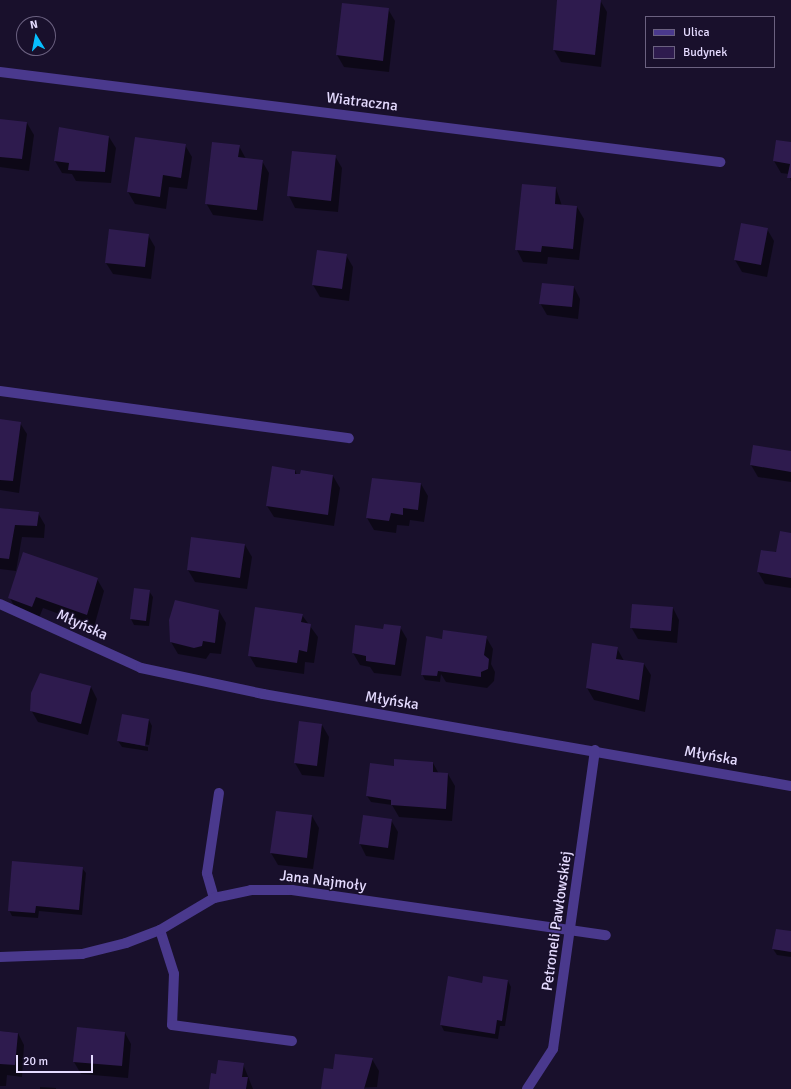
<!DOCTYPE html>
<html>
<head>
<meta charset="utf-8">
<style>
  body { margin:0 }
  #map { position:relative; width:791px; height:1089px; overflow:hidden; background:#19102c; font-family:Signika,sans-serif }
  div>[style] { position:absolute }
  [style*='--x'] { left:calc(var(--x)*1px); top:calc(var(--y)*1px); width:calc(var(--w)*1px); rotate:calc(var(--a)*1deg) }
  .shadow>* { inset:0; background:#0007 }
  .building>* { inset:0; background:#2e1b4e }
  .minor>* { height:10px; margin:-5px; padding:0 5px; transform-origin:5px; border-radius:5px; background:#4a398d }
  span { translate:-50% -50%; white-space:nowrap; text-align:center; line-height:1.15; -webkit-text-stroke:3px #19102c; paint-order:stroke }
  .street-label { font-size:15px; color:#e5dbff }
  .legend { position:absolute; left:645px; top:16px; width:130px; height:52px; box-sizing:border-box; background:#19102c; border:1px solid #6b6180; margin:0; padding:5px 7px; list-style:none; font-size:12px; color:#e5dbff }
  .legend li { display:flex; align-items:center; gap:8px; height:20px }
  .legend b { width:20px; border:1px solid #6b6180 }
  .north { position:absolute; left:16px; top:16px; width:40px; height:40px; box-sizing:border-box; background:#19102c; border:1px solid #6b6180; border-radius:50%; rotate:350deg; font-size:11px; font-weight:700; line-height:16px; text-align:center; color:#e5dbff }
  .north::after { content:''; display:block; margin:auto; width:14px; height:18px; background:#07beff; clip-path:polygon(50% 0,100% 100%,50% 72%,0 100%) }
  .scale { position:absolute; left:16px; top:1055px; width:77px; height:18px; box-sizing:border-box; border:2px solid #e5dbff; border-top:0; padding-left:5px; font-size:12px; line-height:14px; white-space:nowrap; color:#e5dbff; -webkit-text-stroke:3px #19102c; paint-order:stroke }
</style>
</head>
<body>
<div id="map">
  <div class="shadow">
    <div style="clip-path:polygon(558px 0,600px 0,607px 12px,601px 67px,561px 62px,554px 50px)"></div>
    <div style="clip-path:polygon(343px 4px,388px 9px,395px 21px,389px 72px,344px 67px,337px 55px)"></div>
    <div style="clip-path:polygon(0 120px,27px 123px,34px 135px,29px 171px,0 167px)"></div>
    <div style="clip-path:polygon(109px 137px,116px 148px,111px 183px,76px 181px,72px 174px,62px 173px,55px 161px)"></div>
    <div style="clip-path:polygon(136px 138px,185px 145px,192px 157px,187px 189px,169px 187px,166px 209px,135px 204px,128px 192px)"></div>
    <div style="clip-path:polygon(791px 143px,791px 182px,789px 174px,781px 173px,774px 161px)"></div>
    <div style="clip-path:polygon(239px 146px,246px 159px,262px 161px,269px 173px,263px 221px,213px 215px,206px 203px)"></div>
    <div style="clip-path:polygon(335px 156px,342px 168px,338px 212px,295px 208px,289px 196px)"></div>
    <div style="clip-path:polygon(556px 188px,562px 206px,577px 207px,584px 219px,579px 260px,548px 257px,547px 264px,523px 262px,517px 250px)"></div>
    <div style="clip-path:polygon(767px 229px,774px 241px,767px 277px,742px 272px,735px 260px)"></div>
    <div style="clip-path:polygon(148px 235px,155px 247px,151px 279px,113px 274px,106px 263px)"></div>
    <div style="clip-path:polygon(346px 255px,353px 267px,349px 301px,320px 297px,313px 285px)"></div>
    <div style="clip-path:polygon(574px 287px,580px 299px,578px 319px,547px 315px,540px 303px)"></div>
    <div style="clip-path:polygon(0 420px,20px 423px,27px 434px,19px 493px,0 490px)"></div>
    <div style="clip-path:polygon(791px 452px,791px 482px,758px 477px,751px 465px)"></div>
    <div style="clip-path:polygon(295px 470px,297px 475px,333px 476px,340px 488px,334px 526px,274px 517px,267px 506px)"></div>
    <div style="clip-path:polygon(421px 484px,428px 496px,424px 522px,410px 520px,409px 526px,397px 525px,396px 533px,374px 530px,367px 518px)"></div>
    <div style="clip-path:polygon(0 508px,38px 513px,45px 525px,44px 538px,22px 537px,16px 571px,0 569px)"></div>
    <div style="clip-path:polygon(791px 534px,791px 588px,765px 584px,758px 572px)"></div>
    <div style="clip-path:polygon(245px 545px,252px 557px,247px 589px,195px 582px,188px 570px)"></div>
    <div style="clip-path:polygon(97px 579px,104px 591px,94px 627px,43px 608px,39px 618px,16px 610px,10px 598px)"></div>
    <div style="clip-path:polygon(135px 589px,149px 591px,153px 597px,149px 626px,134px 625px,131px 619px)"></div>
    <div style="clip-path:polygon(673px 608px,679px 620px,677px 643px,638px 639px,631px 627px)"></div>
    <div style="clip-path:polygon(219px 611px,226px 623px,221px 654px,210px 653px,206px 659px,178px 654px,171px 642px)"></div>
    <div style="clip-path:polygon(302px 615px,318px 637px,314px 663px,305px 662px,304px 674px,256px 667px,249px 655px)"></div>
    <div style="clip-path:polygon(356px 626px,384px 630px,400px 627px,407px 639px,401px 676px,374px 673px,370px 667px,360px 665px,353px 653px)"></div>
    <div style="clip-path:polygon(486px 637px,493px 649px,491px 664px,495px 672px,494px 681px,487px 688px,446px 682px,441px 674px,440px 682px,425px 680px,422px 674px,441px 640px)"></div>
    <div style="clip-path:polygon(617px 648px,624px 661px,644px 664px,651px 675px,645px 712px,594px 700px,587px 688px)"></div>
    <div style="clip-path:polygon(91px 687px,97px 699px,88px 735px,38px 722px,31px 710px)"></div>
    <div style="clip-path:polygon(149px 720px,152px 726px,149px 745px,121px 741px,148px 747px,148px 751px,122px 747px,118px 741px)"></div>
    <div style="clip-path:polygon(322px 725px,329px 737px,324px 777px,302px 775px,295px 763px)"></div>
    <div style="clip-path:polygon(433px 763px,439px 774px,448px 774px,455px 786px,452px 821px,399px 817px,392px 805px,371px 802px,367px 796px)"></div>
    <div style="clip-path:polygon(312px 816px,319px 828px,313px 869px,278px 865px,271px 853px)"></div>
    <div style="clip-path:polygon(363px 816px,391px 820px,398px 832px,394px 860px,366px 856px,360px 844px)"></div>
    <div style="clip-path:polygon(82px 868px,86px 873px,82px 915px,39px 911px,38px 918px,12px 916px,9px 910px)"></div>
    <div style="clip-path:polygon(791px 931px,791px 957px,777px 955px,773px 949px)"></div>
    <div style="clip-path:polygon(483px 977px,508px 981px,511px 987px,505px 1026px,500px 1026px,498px 1039px,444px 1031px,441px 1025px,482px 984px)"></div>
    <div style="clip-path:polygon(0 1031px,18px 1033px,24px 1045px,22px 1077px,7px 1075px,6px 1086px,0 1086px)"></div>
    <div style="clip-path:polygon(125px 1033px,131px 1044px,128px 1078px,81px 1074px,74px 1062px)"></div>
    <div style="clip-path:polygon(372px 1059px,379px 1071px,377px 1087px,322px 1089px,334px 1070px)"></div>
    <div style="clip-path:polygon(243px 1064px,253px 1089px,210px 1089px,217px 1075px)"></div>
    <div style="clip-path:polygon(40px 1087px,56px 1088px,56px 1089px,40px 1089px)"></div>
  </div>
  <div class="building">
    <div style="clip-path:polygon(557px 0,601px 0,595px 55px,553px 50px)"></div>
    <div style="clip-path:polygon(342px 3px,389px 8px,383px 61px,336px 55px)"></div>
    <div style="clip-path:polygon(0 119px,27px 122px,22px 159px,0 157px)"></div>
    <div style="clip-path:polygon(59px 127px,109px 136px,105px 172px,68px 170px,69px 163px,54px 161px)"></div>
    <div style="clip-path:polygon(135px 137px,186px 144px,181px 178px,163px 175px,160px 197px,127px 192px)"></div>
    <div style="clip-path:polygon(776px 140px,791px 142px,791px 178px,787px 178px,790px 164px,773px 161px)"></div>
    <div style="clip-path:polygon(212px 142px,240px 145px,238px 157px,263px 160px,257px 210px,205px 204px)"></div>
    <div style="clip-path:polygon(292px 151px,336px 155px,331px 201px,287px 196px)"></div>
    <div style="clip-path:polygon(522px 184px,556px 187px,555px 204px,577px 206px,573px 249px,542px 246px,541px 252px,515px 250px)"></div>
    <div style="clip-path:polygon(741px 223px,768px 228px,761px 265px,734px 260px)"></div>
    <div style="clip-path:polygon(109px 229px,149px 234px,145px 267px,105px 263px)"></div>
    <div style="clip-path:polygon(317px 250px,347px 254px,342px 289px,312px 285px)"></div>
    <div style="clip-path:polygon(542px 283px,574px 286px,572px 307px,539px 304px)"></div>
    <div style="clip-path:polygon(0 419px,21px 422px,13px 481px,0 480px)"></div>
    <div style="clip-path:polygon(753px 445px,791px 451px,791px 472px,750px 465px)"></div>
    <div style="clip-path:polygon(272px 466px,295px 470px,295px 474px,300px 474px,301px 470px,333px 475px,328px 515px,266px 506px)"></div>
    <div style="clip-path:polygon(372px 478px,421px 483px,418px 510px,403px 508px,403px 515px,391px 513px,389px 521px,366px 518px)"></div>
    <div style="clip-path:polygon(0 508px,39px 512px,37px 526px,15px 525px,9px 559px,0 558px)"></div>
    <div style="clip-path:polygon(780px 531px,791px 533px,791px 578px,757px 572px,761px 550px,776px 552px)"></div>
    <div style="clip-path:polygon(191px 537px,245px 544px,240px 578px,187px 570px)"></div>
    <div style="clip-path:polygon(23px 552px,98px 578px,87px 615px,36px 597px,32px 607px,8px 598px)"></div>
    <div style="clip-path:polygon(134px 588px,150px 590px,146px 621px,130px 619px)"></div>
    <div style="clip-path:polygon(175px 600px,219px 610px,215px 643px,203px 641px,202px 646px,194px 648px,170px 642px,169px 620px)"></div>
    <div style="clip-path:polygon(632px 604px,673px 607px,671px 631px,630px 628px)"></div>
    <div style="clip-path:polygon(255px 607px,303px 614px,301px 622px,311px 624px,307px 652px,299px 650px,297px 663px,248px 656px)"></div>
    <div style="clip-path:polygon(384px 624px,401px 626px,395px 665px,366px 661px,366px 656px,352px 653px,355px 625px,383px 629px)"></div>
    <div style="clip-path:polygon(443px 630px,487px 636px,484px 655px,489px 659px,488px 669px,481px 672px,481px 677px,438px 671px,437px 676px,421px 675px,426px 636px,442px 639px)"></div>
    <div style="clip-path:polygon(592px 643px,618px 647px,616px 659px,644px 663px,639px 700px,586px 688px)"></div>
    <div style="clip-path:polygon(40px 673px,91px 686px,81px 724px,30px 711px,31px 693px)"></div>
    <div style="clip-path:polygon(122px 714px,149px 719px,145px 746px,117px 741px)"></div>
    <div style="clip-path:polygon(299px 721px,322px 724px,317px 766px,294px 763px)"></div>
    <div style="clip-path:polygon(394px 759px,433px 762px,433px 772px,448px 773px,446px 809px,391px 805px,391px 800px,366px 796px,370px 763px,394px 766px)"></div>
    <div style="clip-path:polygon(276px 811px,312px 815px,307px 858px,270px 853px)"></div>
    <div style="clip-path:polygon(363px 815px,392px 819px,388px 848px,359px 844px)"></div>
    <div style="clip-path:polygon(12px 861px,83px 867px,79px 910px,36px 906px,35px 913px,8px 911px)"></div>
    <div style="clip-path:polygon(776px 929px,791px 931px,791px 952px,772px 949px)"></div>
    <div style="clip-path:polygon(448px 976px,482px 983px,483px 976px,508px 980px,502px 1021px,497px 1020px,495px 1034px,440px 1025px)"></div>
    <div style="clip-path:polygon(77px 1027px,125px 1032px,122px 1066px,73px 1062px)"></div>
    <div style="clip-path:polygon(0 1031px,18px 1033px,15px 1065px,0 1064px)"></div>
    <div style="clip-path:polygon(335px 1054px,373px 1058px,364px 1089px,321px 1089px,324px 1068px,333px 1069px)"></div>
    <div style="clip-path:polygon(218px 1060px,244px 1063px,242px 1077px,248px 1077px,246px 1089px,209px 1089px,211px 1073px,216px 1074px)"></div>
  </div>
  <div class="minor">
    <div style="--x:0;--y:72;--w:726;--a:7.13"></div>
    <div style="--x:0;--y:391;--w:352;--a:7.7"></div>
    <div style="--x:0;--y:604;--w:155;--a:24.4"></div>
    <div style="--x:141;--y:668;--w:125;--a:12"></div>
    <div style="--x:263;--y:694;--w:536;--a:9.88"></div>
    <div style="--x:214;--y:898;--w:26;--a:-106"></div>
    <div style="--x:207;--y:873;--w:81;--a:-81.5"></div>
    <div style="--x:160;--y:930;--w:46;--a:72.3"></div>
    <div style="--x:174;--y:974;--w:51;--a:92.2"></div>
    <div style="--x:172;--y:1025;--w:121;--a:7.6"></div>
    <div style="--x:0;--y:957;--w:82;--a:-2.1"></div>
    <div style="--x:82;--y:954;--w:45;--a:-14"></div>
    <div style="--x:126;--y:943;--w:36;--a:-21"></div>
    <div style="--x:160;--y:930;--w:63;--a:-30.7"></div>
    <div style="--x:214;--y:898;--w:38;--a:-12"></div>
    <div style="--x:251;--y:890;--w:41;--a:0"></div>
    <div style="--x:292;--y:890;--w:317;--a:8.2"></div>
    <div style="--x:527;--y:1089;--w:48;--a:-57"></div>
    <div style="--x:553;--y:1049;--w:302;--a:-82"></div>
  </div>
  <div class="street-label">
    <span style="left:362px;top:102px;rotate:7deg">Wiatraczna</span>
    <span style="left:82px;top:625px;rotate:24deg">Młyńska</span>
    <span style="left:392px;top:701px;rotate:9deg">Młyńska</span>
    <span style="left:711px;top:756px;rotate:10deg">Młyńska</span>
    <span style="left:323px;top:881px;rotate:7deg">Jana Najmoły</span>
    <span style="left:557px;top:921px;rotate:-82deg">Petroneli Pawłowskiej</span>
  </div>
  <ul class="legend">
  <li><b style="height:5px;background:#4a398d"></b>Ulica</li>
  <li><b style="height:11px;background:#2e1b4e"></b>Budynek</li>
  </ul>
  <div class="north">N</div>
  <div class="scale">20 m</div>
</div>
</body>
</html>
